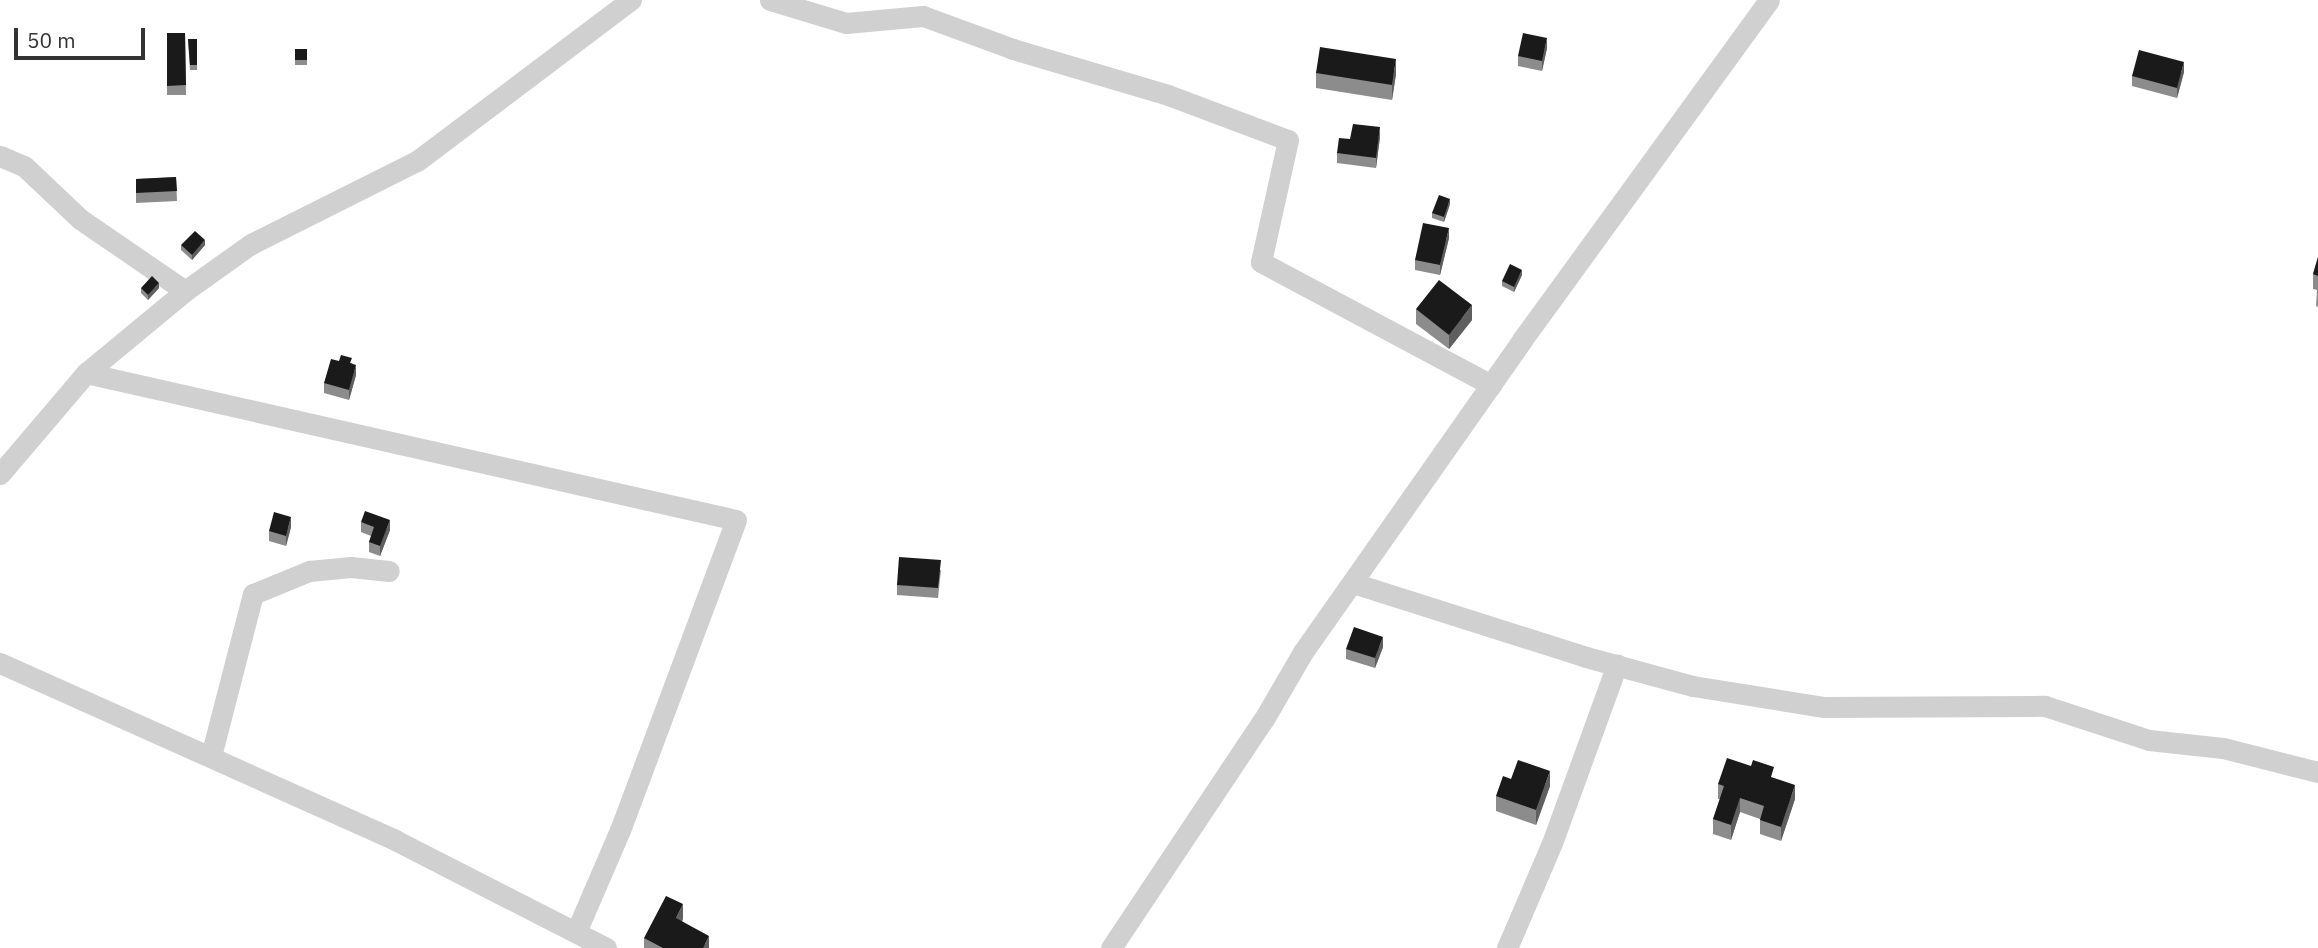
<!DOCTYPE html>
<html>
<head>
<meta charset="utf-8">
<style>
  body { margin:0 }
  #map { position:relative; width:2318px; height:948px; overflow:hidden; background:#fff; font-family:"IBM Plex Sans",sans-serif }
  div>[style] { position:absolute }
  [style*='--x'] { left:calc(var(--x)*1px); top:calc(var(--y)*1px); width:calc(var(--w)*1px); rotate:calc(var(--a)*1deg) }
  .minor>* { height:21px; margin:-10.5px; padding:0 10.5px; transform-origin:10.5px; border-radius:10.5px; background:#d0d0d0 }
  .wall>* { inset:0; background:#8c8c8c }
  .shaded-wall>* { inset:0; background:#5f5f5f }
  .building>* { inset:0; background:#1a1a1a }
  span { translate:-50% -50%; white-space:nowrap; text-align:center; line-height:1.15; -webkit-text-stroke:7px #fff; paint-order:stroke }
  .scale { position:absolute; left:14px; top:28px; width:131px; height:32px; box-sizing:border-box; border:4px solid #333; border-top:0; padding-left:9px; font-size:21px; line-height:24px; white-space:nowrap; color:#333; -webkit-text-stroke:5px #fff; paint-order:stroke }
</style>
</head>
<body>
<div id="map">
  <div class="minor">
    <div style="--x:770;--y:0;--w:79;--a:16.8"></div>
    <div style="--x:846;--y:23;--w:77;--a:-5.2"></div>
    <div style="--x:923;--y:16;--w:96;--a:20.1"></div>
    <div style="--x:1013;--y:49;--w:162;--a:16.5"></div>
    <div style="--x:1168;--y:95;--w:128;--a:20.6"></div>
    <div style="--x:1288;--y:140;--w:125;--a:102.5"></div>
    <div style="--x:1261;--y:262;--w:261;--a:28.1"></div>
    <div style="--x:0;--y:156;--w:26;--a:23"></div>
    <div style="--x:24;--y:166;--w:77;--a:43.4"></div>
    <div style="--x:80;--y:219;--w:127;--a:34.4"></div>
    <div style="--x:86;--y:373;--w:666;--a:12.74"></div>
    <div style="--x:736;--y:520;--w:331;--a:110.5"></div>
    <div style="--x:620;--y:830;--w:109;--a:113.3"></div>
    <div style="--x:0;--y:474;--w:133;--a:-49.6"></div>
    <div style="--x:86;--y:373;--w:129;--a:-39.6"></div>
    <div style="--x:185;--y:291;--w:81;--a:-35.5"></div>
    <div style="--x:251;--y:244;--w:186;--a:-26.6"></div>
    <div style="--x:417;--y:161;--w:268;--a:-37"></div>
    <div style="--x:1353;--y:583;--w:244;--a:17.6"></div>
    <div style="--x:1586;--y:657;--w:111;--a:15.2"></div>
    <div style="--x:1693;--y:686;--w:133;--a:9.1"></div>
    <div style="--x:1824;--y:707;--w:221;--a:-0.3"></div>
    <div style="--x:2045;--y:706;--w:109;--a:18.1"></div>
    <div style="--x:2149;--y:740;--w:74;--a:6.2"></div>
    <div style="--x:2223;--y:748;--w:98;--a:14.2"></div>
    <div style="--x:0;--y:663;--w:433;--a:24.1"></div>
    <div style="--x:395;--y:840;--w:237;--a:27.1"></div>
    <div style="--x:211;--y:756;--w:167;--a:-75.5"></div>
    <div style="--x:253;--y:594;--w:61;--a:-22.3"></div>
    <div style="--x:309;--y:571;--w:42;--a:-5.4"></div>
    <div style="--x:351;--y:567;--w:38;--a:6"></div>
    <div style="--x:1111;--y:948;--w:275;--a:-56.3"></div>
    <div style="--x:1264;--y:719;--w:78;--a:-59.8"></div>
    <div style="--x:1303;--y:652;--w:381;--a:-54.9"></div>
    <div style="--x:1522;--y:340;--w:420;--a:-54"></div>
    <div style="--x:1507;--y:948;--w:114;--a:-66.8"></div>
    <div style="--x:1552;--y:843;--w:190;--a:-70"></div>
  </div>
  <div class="wall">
    <div style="clip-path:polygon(167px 33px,185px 33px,186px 95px,167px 95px)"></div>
    <div style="clip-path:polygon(188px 39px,197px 39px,197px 70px,190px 70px)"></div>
    <div style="clip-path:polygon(1547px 48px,1542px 71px,1518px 66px,1518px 56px)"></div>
    <div style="clip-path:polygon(295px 49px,307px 49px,307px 65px,295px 65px)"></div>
    <div style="clip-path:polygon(2184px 72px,2177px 98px,2132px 86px,2132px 76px)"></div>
    <div style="clip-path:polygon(1316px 73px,1396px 74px,1392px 100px,1316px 88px)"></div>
    <div style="clip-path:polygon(1380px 137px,1376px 168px,1337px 163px,1337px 153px,1350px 139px)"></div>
    <div style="clip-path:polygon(176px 177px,177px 201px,136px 203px,136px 179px)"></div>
    <div style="clip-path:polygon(1450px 204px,1444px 222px,1432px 218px,1432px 213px)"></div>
    <div style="clip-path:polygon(1449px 238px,1440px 275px,1415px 270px,1415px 260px)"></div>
    <div style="clip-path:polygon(181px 245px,205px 245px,192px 260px,181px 250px)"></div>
    <div style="clip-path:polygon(2318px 257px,2318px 307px,2316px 306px,2317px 290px,2313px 289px,2313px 274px)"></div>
    <div style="clip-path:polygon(1522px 275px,1514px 292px,1502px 286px,1502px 281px)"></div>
    <div style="clip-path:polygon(141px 288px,159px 288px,148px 300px,141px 293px)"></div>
    <div style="clip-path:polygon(1416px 309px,1472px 320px,1449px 349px,1416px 324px)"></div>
    <div style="clip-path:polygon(339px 361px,352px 363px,356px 375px,349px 400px,324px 393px,324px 383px)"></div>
    <div style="clip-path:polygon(361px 522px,390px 530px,380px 556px,369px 552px,369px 542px,371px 536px,361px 532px)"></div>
    <div style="clip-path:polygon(291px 527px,286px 546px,269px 541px,269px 531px)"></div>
    <div style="clip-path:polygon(941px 570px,938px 598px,897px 595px,897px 585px)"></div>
    <div style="clip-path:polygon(1383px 647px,1375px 668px,1346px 659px,1346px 649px)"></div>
    <div style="clip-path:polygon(1774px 778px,1795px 799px,1781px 841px,1760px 834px,1760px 819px,1740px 812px,1731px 840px,1713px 834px,1713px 819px,1720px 799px,1718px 799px,1718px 784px)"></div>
    <div style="clip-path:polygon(1511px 779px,1550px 786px,1536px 825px,1496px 811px,1496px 796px)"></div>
    <div style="clip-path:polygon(683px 919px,682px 922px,709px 948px,644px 948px,644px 938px)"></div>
  </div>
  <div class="shaded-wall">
    <div style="clip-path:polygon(1547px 38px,1547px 48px,1542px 71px,1542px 61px)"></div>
    <div style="clip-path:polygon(1396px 59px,1396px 74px,1392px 100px,1392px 85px)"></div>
    <div style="clip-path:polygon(2184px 62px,2184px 72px,2177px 98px,2177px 88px)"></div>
    <div style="clip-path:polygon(1380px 127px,1380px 137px,1376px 168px,1376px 158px)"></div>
    <div style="clip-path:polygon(1450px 199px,1450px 204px,1444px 222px,1444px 217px)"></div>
    <div style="clip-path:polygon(1449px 228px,1449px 238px,1440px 275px,1440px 265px)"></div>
    <div style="clip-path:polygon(205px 240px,205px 245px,192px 260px,192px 255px)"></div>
    <div style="clip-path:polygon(1522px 270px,1522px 275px,1514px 292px,1514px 287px)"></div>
    <div style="clip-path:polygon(159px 283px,159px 288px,148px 300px,148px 295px)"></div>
    <div style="clip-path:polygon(1472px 305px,1472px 320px,1449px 349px,1449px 335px)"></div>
    <div style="clip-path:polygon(356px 365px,356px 375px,349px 400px,349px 390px)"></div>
    <div style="clip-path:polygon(291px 517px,291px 527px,286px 546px,286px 536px)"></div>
    <div style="clip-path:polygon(390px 520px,390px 530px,380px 556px,380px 546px)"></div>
    <div style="clip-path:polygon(1383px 637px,1383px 647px,1375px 668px,1375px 658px)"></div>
    <div style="clip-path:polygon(1550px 771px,1550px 786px,1536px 825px,1536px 810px)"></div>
    <div style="clip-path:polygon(1795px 785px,1795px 799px,1781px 841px,1781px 827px)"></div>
    <div style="clip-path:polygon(1740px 798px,1740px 812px,1731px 840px,1731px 825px)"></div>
    <div style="clip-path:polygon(683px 904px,683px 919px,676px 933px,676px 918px)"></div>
    <div style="clip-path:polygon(709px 936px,709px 948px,703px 948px)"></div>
  </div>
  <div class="building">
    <div style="clip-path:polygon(167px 33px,185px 33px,186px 85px,167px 86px)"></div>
    <div style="clip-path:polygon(1523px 33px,1547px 38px,1542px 61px,1518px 56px)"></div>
    <div style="clip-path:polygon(188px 39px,197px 39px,197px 65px,190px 65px)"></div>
    <div style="clip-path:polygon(1320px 47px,1396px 59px,1392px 85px,1316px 73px)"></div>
    <div style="clip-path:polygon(295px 49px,307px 49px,307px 60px,295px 60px)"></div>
    <div style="clip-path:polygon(2139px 50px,2184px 62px,2177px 88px,2132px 76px)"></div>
    <div style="clip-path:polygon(1353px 124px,1380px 127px,1376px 158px,1337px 153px,1339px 138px,1350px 139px)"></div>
    <div style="clip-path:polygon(176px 177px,177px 191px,136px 193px,136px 179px)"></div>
    <div style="clip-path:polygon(1439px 195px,1450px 199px,1444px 217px,1432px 213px)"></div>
    <div style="clip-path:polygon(1423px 223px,1449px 228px,1440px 265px,1415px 260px)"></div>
    <div style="clip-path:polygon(195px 231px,205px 240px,192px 255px,181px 245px)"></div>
    <div style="clip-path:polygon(2318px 257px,2318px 276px,2313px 274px)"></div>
    <div style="clip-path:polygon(1510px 264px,1522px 270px,1514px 287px,1502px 281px)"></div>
    <div style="clip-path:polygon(152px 276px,159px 283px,148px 295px,141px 288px)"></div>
    <div style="clip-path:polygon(1439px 280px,1472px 305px,1449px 335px,1416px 309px)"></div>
    <div style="clip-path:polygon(341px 355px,352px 358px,350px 363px,356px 365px,349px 390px,324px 383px,331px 359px,339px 361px)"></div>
    <div style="clip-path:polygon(365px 511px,390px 520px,380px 546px,369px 542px,374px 527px,361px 522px)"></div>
    <div style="clip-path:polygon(274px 512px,291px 517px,286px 536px,269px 531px)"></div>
    <div style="clip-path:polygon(899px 557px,941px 560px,938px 588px,897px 585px)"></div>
    <div style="clip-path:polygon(1354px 627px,1383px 637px,1375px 658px,1346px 649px)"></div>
    <div style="clip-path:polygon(1727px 758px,1751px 766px,1753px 760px,1774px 767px,1771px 777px,1795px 785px,1781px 827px,1760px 820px,1764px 806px,1740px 798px,1731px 825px,1713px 819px,1724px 786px,1718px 784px)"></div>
    <div style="clip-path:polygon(1518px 760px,1550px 771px,1536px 810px,1496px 796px,1503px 776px,1511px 779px)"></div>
    <div style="clip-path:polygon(666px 896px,683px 904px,676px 918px,709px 936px,703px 948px,663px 948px,644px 938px)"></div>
  </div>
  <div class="scale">50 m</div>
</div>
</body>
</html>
